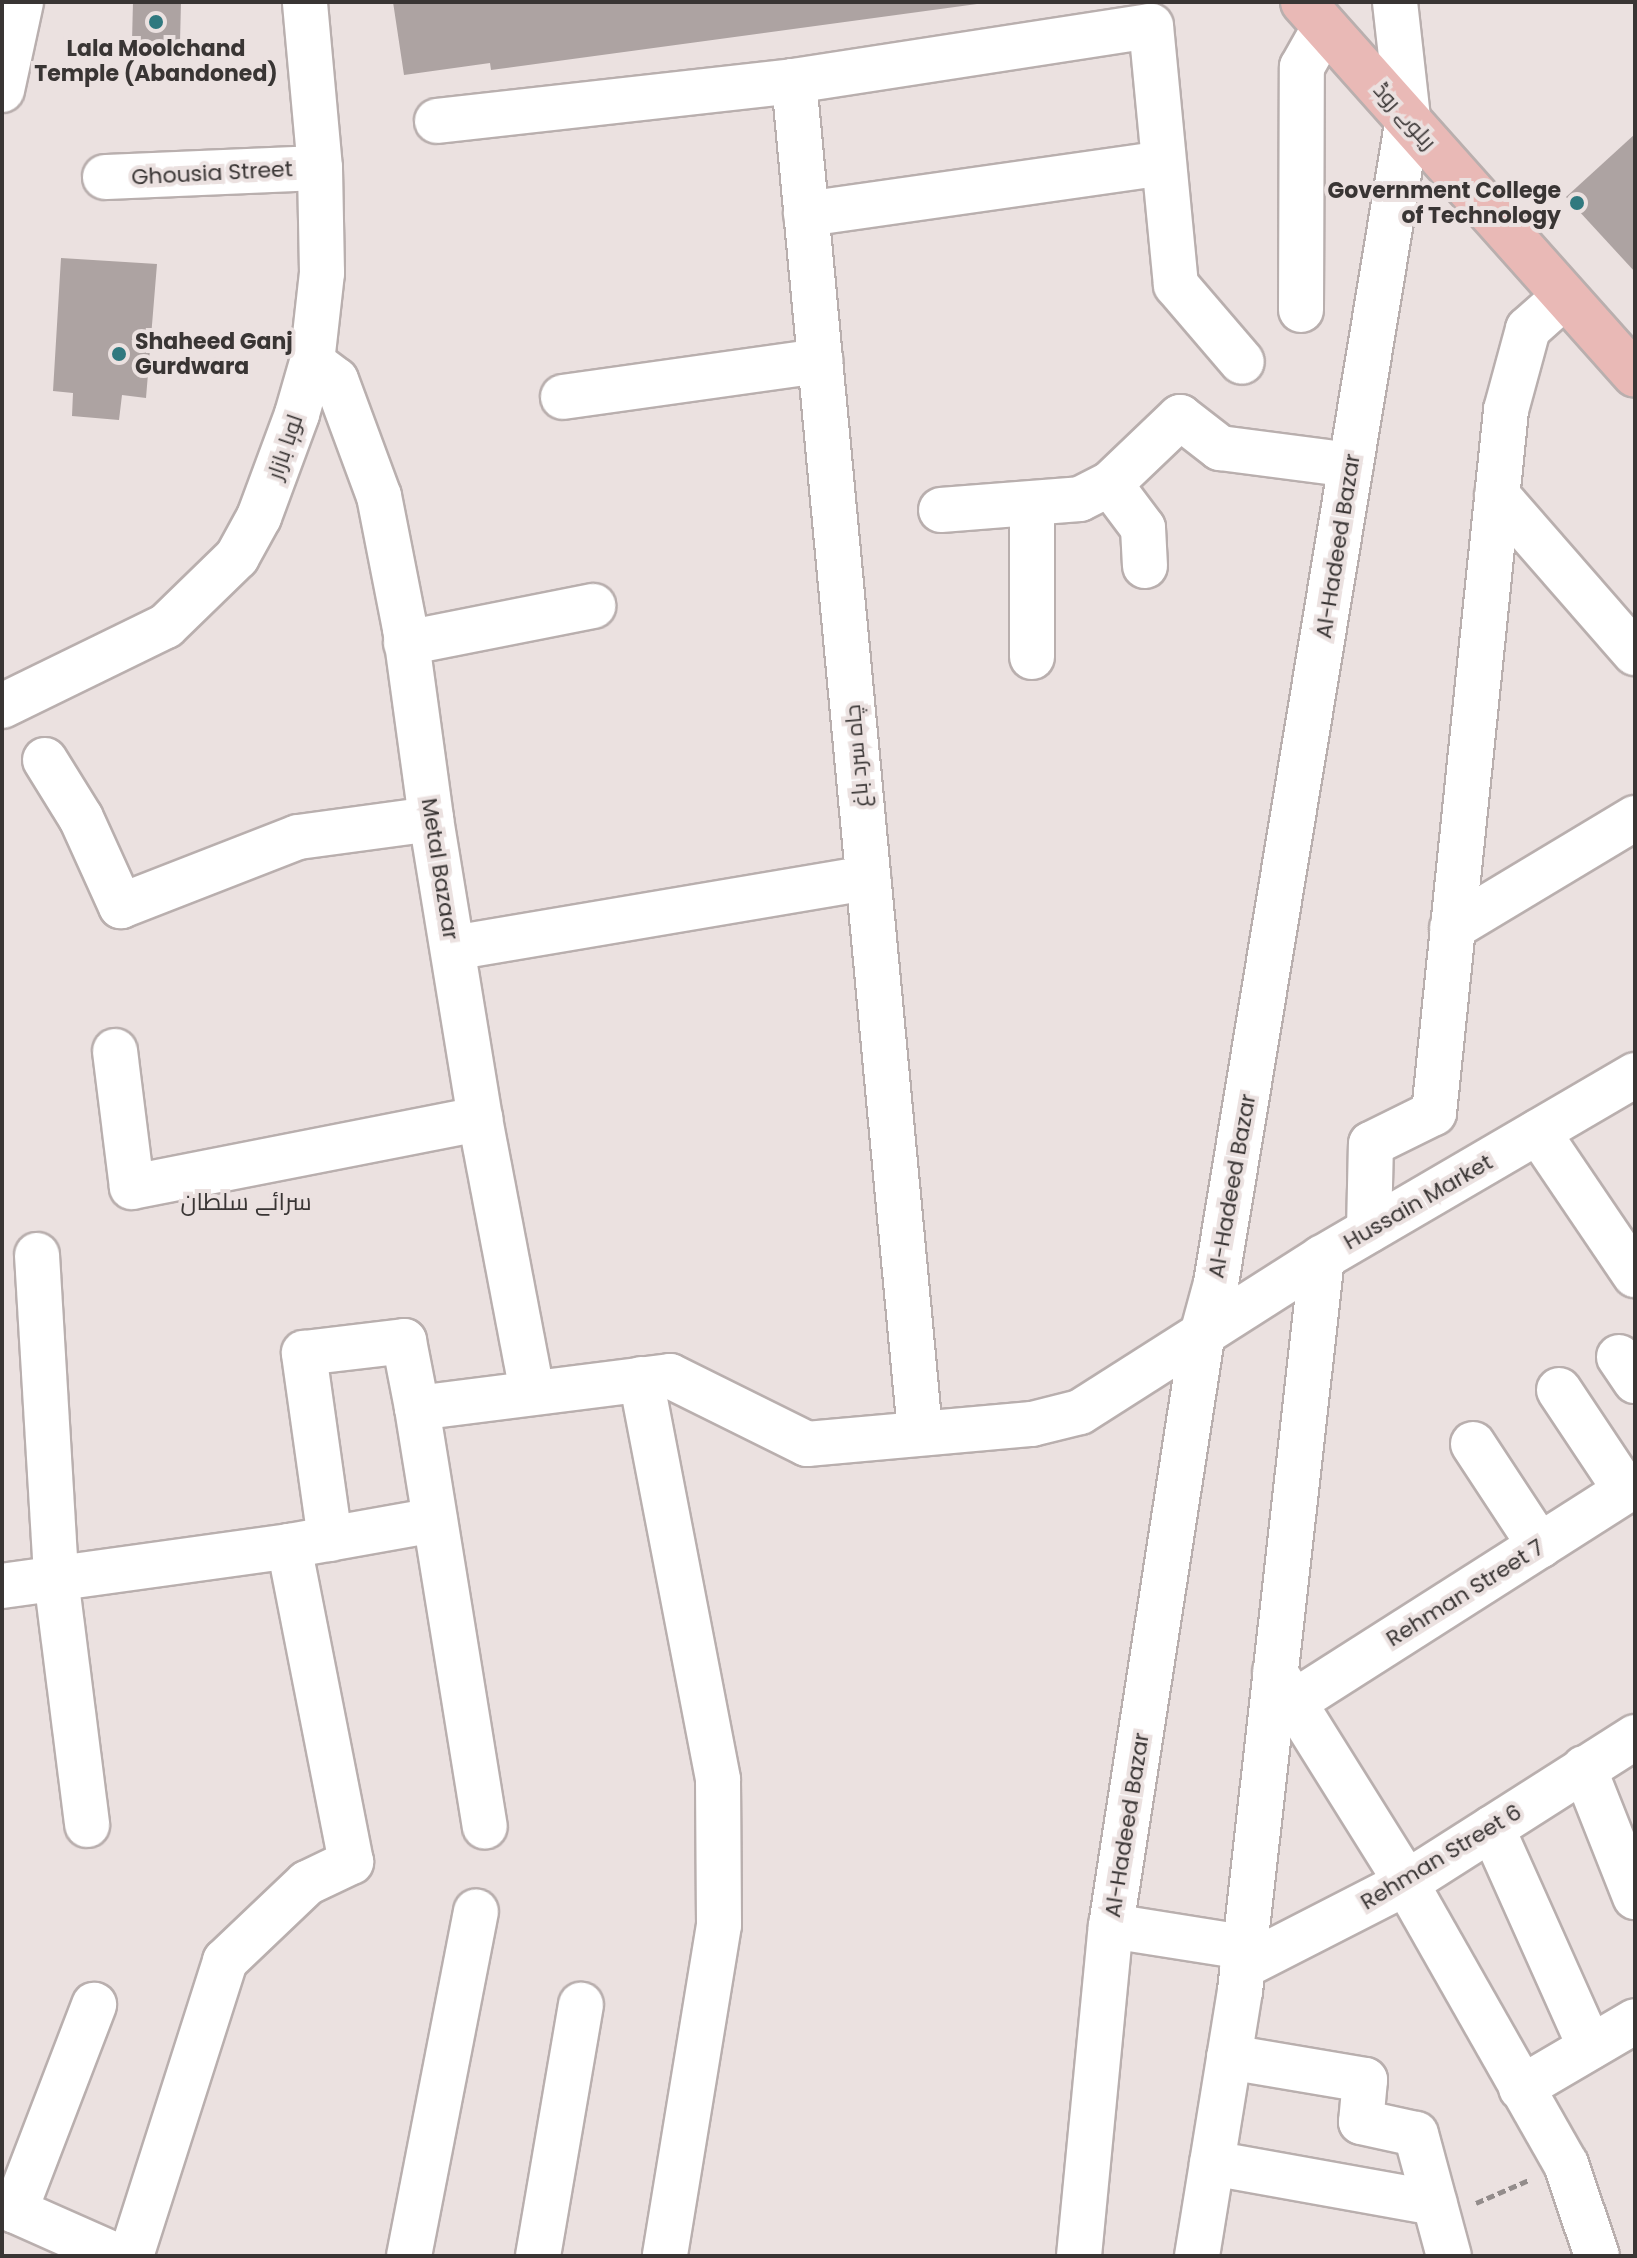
<!DOCTYPE html>
<html>
<head>
<meta charset="utf-8">
<style>
  body { margin:0 }
  #map { position:relative; width:1637px; height:2258px; overflow:hidden; background:#ebe1e0; font-family:Poppins,Cairo,sans-serif }
  div>[style] { position:absolute }
  [style*='--x'] { left:calc(var(--x)*1px); top:calc(var(--y)*1px); width:calc(var(--w)*1px); rotate:calc(var(--a)*1deg) }
  .building>* { inset:0; background:#ada3a2 }
  .path>* { height:5px; margin-top:-2.5px; transform-origin:0; background:repeating-linear-gradient(90deg,#938c8b 0 8px,transparent 0 12px) }
  .roads { filter:drop-shadow(2px 0 #b9afae) drop-shadow(-2px 0 #b9afae) drop-shadow(0 2px #b9afae) drop-shadow(0 -2px #b9afae) }
  .minor>* { height:44px; margin:-22px; padding:0 22px; transform-origin:22px; border-radius:22px; background:#fff }
  .major>* { height:44px; margin:-22px; padding:0 22px; transform-origin:22px; border-radius:22px; background:#e9b9b6 }
  .dots>* { width:22px; height:22px; translate:-50% -50%; box-sizing:border-box; border:4px solid #ebe1e0; border-radius:50% }
  span { translate:-50% -50%; white-space:nowrap; text-align:center; line-height:1.15; -webkit-text-stroke:8px #ebe1e0; paint-order:stroke }
  .poi-label { font-size:22px; color:#393534; font-weight:700 }
  .right { translate:-100% -50%; text-align:right }
  .left { translate:0 -50%; text-align:left }
  .street-label { font-size:22px; color:#393534 }
  .neighbourhood-label { font-size:24px; color:#393534 }
  .frame { position:absolute; inset:0; border:4px solid #393534; pointer-events:none }
</style>
</head>
<body>
<div id="map">
  <div class="building">
    <div style="clip-path:polygon(133px 2px,181px 2px,180px 42px,132px 41px)"></div>
    <div style="clip-path:polygon(393px 2px,977px 2px,977px 4px,491px 70px,490px 63px,404px 75px)"></div>
    <div style="clip-path:polygon(1635px 134px,1635px 272px,1566px 197px)"></div>
    <div style="clip-path:polygon(61px 258px,157px 264px,146px 398px,122px 395px,119px 420px,72px 416px,73px 393px,53px 391px)"></div>
  </div>
  <div class="path">
    <div style="--x:1476;--y:2203;--w:58;--a:-23.5"></div>
  </div>
  <div class="roads">
    <div class="minor">
      <div style="--x:794;--y:81;--w:1357;--a:84.67"></div>
      <div style="--x:2;--y:90;--w:90;--a:-77.8"></div>
      <div style="--x:437;--y:121;--w:359;--a:-6.4"></div>
      <div style="--x:794;--y:81;--w:361;--a:-8.8"></div>
      <div style="--x:1151;--y:26;--w:260;--a:84.5"></div>
      <div style="--x:1176;--y:285;--w:101;--a:49.4"></div>
      <div style="--x:105;--y:177;--w:215;--a:-2.4"></div>
      <div style="--x:806;--y:214;--w:361;--a:-8.1"></div>
      <div style="--x:1301;--y:310;--w:243;--a:-89.8"></div>
      <div style="--x:1302;--y:67;--w:45;--a:-60.6"></div>
      <div style="--x:312;--y:362;--w:30;--a:37"></div>
      <div style="--x:336;--y:380;--w:124;--a:69.7"></div>
      <div style="--x:379;--y:496;--w:135;--a:78.9"></div>
      <div style="--x:405;--y:628;--w:193;--a:82.2"></div>
      <div style="--x:431;--y:819;--w:304;--a:80.7"></div>
      <div style="--x:480;--y:1119;--w:278;--a:79.2"></div>
      <div style="--x:563;--y:397;--w:260;--a:-8"></div>
      <div style="--x:1110;--y:484;--w:55;--a:53.1"></div>
      <div style="--x:1143;--y:528;--w:38;--a:87"></div>
      <div style="--x:1497;--y:495;--w:210;--a:48.9"></div>
      <div style="--x:941;--y:510;--w:139;--a:-4.5"></div>
      <div style="--x:1080;--y:499;--w:34;--a:-27"></div>
      <div style="--x:1110;--y:484;--w:97;--a:-43.7"></div>
      <div style="--x:1180;--y:417;--w:51;--a:37.8"></div>
      <div style="--x:1220;--y:448;--w:132;--a:7.4"></div>
      <div style="--x:406;--y:643;--w:191;--a:-11.2"></div>
      <div style="--x:1032;--y:657;--w:153;--a:-90"></div>
      <div style="--x:2;--y:706;--w:182;--a:-26"></div>
      <div style="--x:166;--y:626;--w:99;--a:-44.2"></div>
      <div style="--x:237;--y:557;--w:46;--a:-61.2"></div>
      <div style="--x:259;--y:517;--w:110;--a:-69.7"></div>
      <div style="--x:297;--y:414;--w:54;--a:-73.9"></div>
      <div style="--x:312;--y:362;--w:90;--a:-83.6"></div>
      <div style="--x:322;--y:273;--w:105;--a:-91.1"></div>
      <div style="--x:320;--y:168;--w:167;--a:-95.2"></div>
      <div style="--x:45;--y:760;--w:68;--a:58.2"></div>
      <div style="--x:81;--y:818;--w:97;--a:65.6"></div>
      <div style="--x:121;--y:906;--w:190;--a:-21.3"></div>
      <div style="--x:298;--y:837;--w:134;--a:-7.7"></div>
      <div style="--x:1452;--y:928;--w:214;--a:-31"></div>
      <div style="--x:453;--y:948;--w:421;--a:-9.6"></div>
      <div style="--x:115;--y:1051;--w:137;--a:82.9"></div>
      <div style="--x:132;--y:1187;--w:355;--a:-11.1"></div>
      <div style="--x:1538;--y:1132;--w:173;--a:55.9"></div>
      <div style="--x:1369;--y:1230;--w:86;--a:-88.7"></div>
      <div style="--x:1371;--y:1144;--w:70;--a:-26.2"></div>
      <div style="--x:1434;--y:1113;--w:707;--a:-84.15"></div>
      <div style="--x:1506;--y:410;--w:84;--a:-74.8"></div>
      <div style="--x:1528;--y:329;--w:48;--a:-41.6"></div>
      <div style="--x:37;--y:1255;--w:324;--a:86.6"></div>
      <div style="--x:56;--y:1578;--w:249;--a:82.8"></div>
      <div style="--x:1619;--y:1357;--w:29;--a:56"></div>
      <div style="--x:641;--y:1379;--w:408;--a:79.1"></div>
      <div style="--x:718;--y:1780;--w:145;--a:89.6"></div>
      <div style="--x:719;--y:1925;--w:335;--a:99.3"></div>
      <div style="--x:1559;--y:1390;--w:121;--a:56.4"></div>
      <div style="--x:417;--y:1408;--w:424;--a:80.8"></div>
      <div style="--x:1473;--y:1444;--w:122;--a:56.7"></div>
      <div style="--x:330;--y:1539;--w:188;--a:-98"></div>
      <div style="--x:304;--y:1353;--w:101;--a:-6.8"></div>
      <div style="--x:404;--y:1341;--w:68;--a:79"></div>
      <div style="--x:417;--y:1408;--w:255;--a:-7.2"></div>
      <div style="--x:670;--y:1376;--w:153;--a:26.4"></div>
      <div style="--x:807;--y:1444;--w:226;--a:-5.1"></div>
      <div style="--x:1032;--y:1424;--w:49;--a:-14"></div>
      <div style="--x:1080;--y:1412;--w:287;--a:-32.5"></div>
      <div style="--x:1322;--y:1258;--w:363;--a:-30.3"></div>
      <div style="--x:2;--y:1586;--w:290;--a:-7.9"></div>
      <div style="--x:1275;--y:1672;--w:230;--a:58"></div>
      <div style="--x:1397;--y:1867;--w:342;--a:60.4"></div>
      <div style="--x:1566;--y:2164;--w:97;--a:71.4"></div>
      <div style="--x:1294;--y:1702;--w:404;--a:-32.5"></div>
      <div style="--x:1584;--y:1768;--w:139;--a:68.4"></div>
      <div style="--x:1492;--y:1828;--w:240;--a:65.9"></div>
      <div style="--x:1111;--y:1926;--w:135;--a:9"></div>
      <div style="--x:1242;--y:1967;--w:184;--a:-27.1"></div>
      <div style="--x:1406;--y:1883;--w:272;--a:-32.5"></div>
      <div style="--x:1229;--y:2057;--w:138;--a:9.6"></div>
      <div style="--x:1365;--y:2080;--w:42;--a:95.4"></div>
      <div style="--x:1361;--y:2122;--w:56;--a:12.3"></div>
      <div style="--x:1416;--y:2134;--w:126;--a:74.9"></div>
      <div style="--x:1521;--y:2088;--w:132;--a:-30.4"></div>
      <div style="--x:1212;--y:2163;--w:226;--a:10.2"></div>
      <div style="--x:2;--y:2205;--w:126;--a:23.9"></div>
      <div style="--x:15;--y:2211;--w:221;--a:-69"></div>
      <div style="--x:131;--y:2256;--w:310;--a:-72.3"></div>
      <div style="--x:225;--y:1961;--w:113;--a:-43.6"></div>
      <div style="--x:307;--y:1883;--w:49;--a:-25.5"></div>
      <div style="--x:351;--y:1862;--w:322;--a:-101.1"></div>
      <div style="--x:289;--y:1546;--w:148;--a:-10.1"></div>
      <div style="--x:409;--y:2256;--w:351;--a:-79"></div>
      <div style="--x:538;--y:2256;--w:255;--a:-80.3"></div>
      <div style="--x:1079;--y:2256;--w:332;--a:-84.5"></div>
      <div style="--x:1111;--y:1926;--w:602;--a:-81.21"></div>
      <div style="--x:1203;--y:1331;--w:50;--a:-74.8"></div>
      <div style="--x:1216;--y:1283;--w:1181;--a:-80.64"></div>
      <div style="--x:1408;--y:118;--w:117;--a:-96.4"></div>
      <div style="--x:1197;--y:2256;--w:268;--a:-80.8"></div>
      <div style="--x:1240;--y:1991;--w:738;--a:-83.62"></div>
    </div>
    <div class="major">
      <div style="--x:1303;--y:2;--w:499;--a:48.3"></div>
    </div>
  </div>
  <div class="dots">
    <div style="left:156px;top:22px;background:#30797f"></div>
    <div style="left:1577px;top:203px;background:#30797f"></div>
    <div style="left:119px;top:354px;background:#30797f"></div>
  </div>
  <div class="poi-label">
    <span style="left:156px;top:61px">Lala Moolchand<br>Temple (Abandoned)</span>
    <span class="right" style="left:1561px;top:203px">Government College<br>of Technology</span>
    <span class="left" style="left:135px;top:354px">Shaheed Ganj<br>Gurdwara</span>
  </div>
  <div class="street-label">
    <span style="left:1405px;top:116px;rotate:48deg">ریلوے روڈ</span>
    <span style="left:212px;top:173px;rotate:-3deg">Ghousia Street</span>
    <span style="left:285px;top:447px;rotate:-71deg">لوہا بازار</span>
    <span style="left:1338px;top:546px;rotate:-81deg">Al-Hadeed Bazar</span>
    <span style="left:857px;top:756px;rotate:-95deg">چاہ سرد باغ</span>
    <span style="left:440px;top:869px;rotate:81deg">Metal Bazaar</span>
    <span style="left:1232px;top:1186px;rotate:-80deg">Al-Hadeed Bazar</span>
    <span style="left:1418px;top:1202px;rotate:-30deg">Hussain Market</span>
    <span style="left:1465px;top:1593px;rotate:-32deg">Rehman Street 7</span>
    <span style="left:1127px;top:1825px;rotate:-81deg">Al-Hadeed Bazar</span>
    <span style="left:1441px;top:1857px;rotate:-31deg">Rehman Street 6</span>
  </div>
  <div class="neighbourhood-label">
    <span style="left:246px;top:1202px">سرائے سلطان</span>
  </div>
  <div class="frame"></div>
</div>
</body>
</html>
